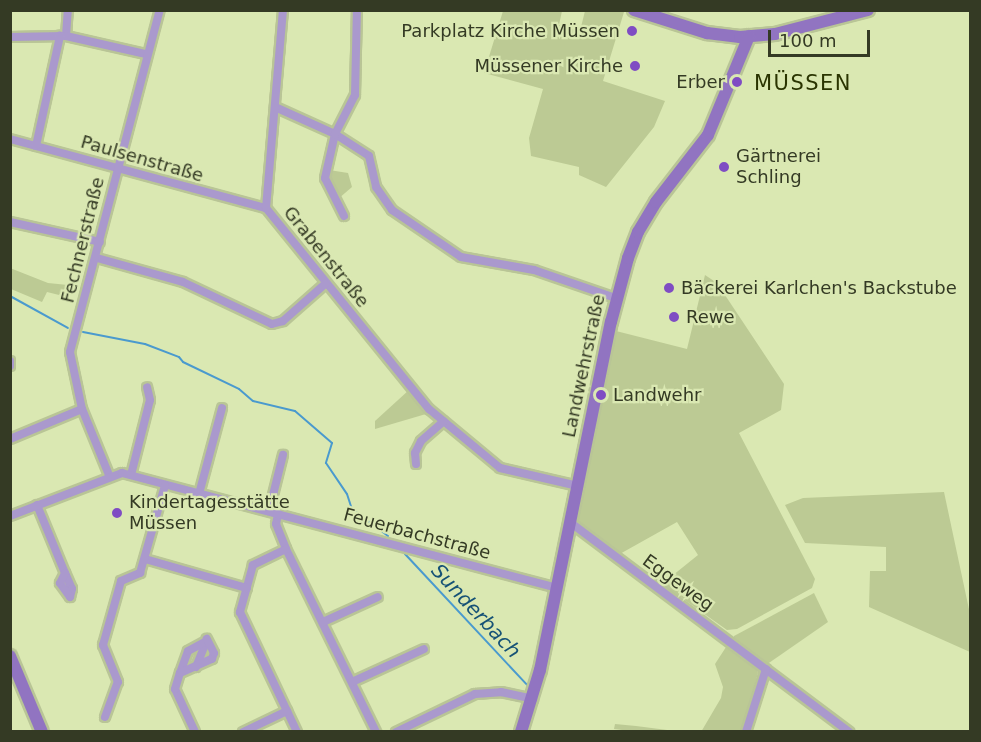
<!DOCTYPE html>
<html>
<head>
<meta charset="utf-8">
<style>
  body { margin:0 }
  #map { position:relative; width:981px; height:742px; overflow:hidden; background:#dae8b2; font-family:"DejaVu Sans",sans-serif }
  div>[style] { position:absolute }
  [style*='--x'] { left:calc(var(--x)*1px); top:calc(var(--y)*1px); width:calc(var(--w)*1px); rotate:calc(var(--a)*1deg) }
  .green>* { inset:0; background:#bcca94 }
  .stream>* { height:2px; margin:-1px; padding:0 1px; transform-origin:1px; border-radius:1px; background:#4a9ace }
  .roads { filter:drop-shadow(2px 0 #b9c596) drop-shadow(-2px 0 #b9c596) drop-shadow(0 2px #b9c596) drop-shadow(0 -2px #b9c596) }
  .street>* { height:8px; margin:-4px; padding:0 4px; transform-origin:4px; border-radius:4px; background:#aa99cd }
  .secondary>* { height:12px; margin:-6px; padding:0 6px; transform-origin:6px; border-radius:6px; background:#9174c1 }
  .dots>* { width:16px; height:16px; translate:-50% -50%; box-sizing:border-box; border:3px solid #dae8b2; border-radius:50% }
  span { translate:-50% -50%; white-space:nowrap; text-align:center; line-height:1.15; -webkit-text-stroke:4.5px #dae8b2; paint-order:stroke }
  .poi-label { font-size:18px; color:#343a24 }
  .right { translate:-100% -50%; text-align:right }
  .left { translate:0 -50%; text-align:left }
  .street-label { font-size:18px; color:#343a24 }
  .water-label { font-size:20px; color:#165276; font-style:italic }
  .quarter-label { font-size:21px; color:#2a3400; letter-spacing:1.5px }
  .frame { position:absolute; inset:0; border:12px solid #343a24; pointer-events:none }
  .scale { position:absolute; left:768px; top:30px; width:102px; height:27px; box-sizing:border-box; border:3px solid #343a24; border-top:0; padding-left:8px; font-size:18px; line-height:21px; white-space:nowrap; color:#343a24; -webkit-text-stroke:4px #dae8b2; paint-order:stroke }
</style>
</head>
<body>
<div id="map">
  <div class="green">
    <div style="clip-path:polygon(503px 11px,562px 11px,559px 25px,580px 31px,585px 11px,624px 12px,603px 81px,665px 101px,654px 127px,606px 187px,579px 175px,579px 167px,531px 156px,529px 138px,543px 89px,484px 73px)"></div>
    <div style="clip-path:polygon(329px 170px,348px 173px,352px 187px,338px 199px)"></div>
    <div style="clip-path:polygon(10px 268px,48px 283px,68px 285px,59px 295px,47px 292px,42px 302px,11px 289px)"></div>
    <div style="clip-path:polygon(705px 275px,717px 283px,784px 384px,781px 410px,739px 433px,815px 579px,812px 588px,737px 629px,727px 630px,662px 584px,698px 555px,677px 522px,618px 555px,577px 523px,616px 331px,687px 349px)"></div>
    <div style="clip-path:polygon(409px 390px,426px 414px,375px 429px,375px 421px)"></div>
    <div style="clip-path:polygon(944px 492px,970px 614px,970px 652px,869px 607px,870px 571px,886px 571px,886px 547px,805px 543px,785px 505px,803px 498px)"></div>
    <div style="clip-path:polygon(814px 593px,828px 622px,766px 665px,734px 640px,734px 636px)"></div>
    <div style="clip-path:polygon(728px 644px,756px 665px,758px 673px,742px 731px,701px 732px,721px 698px,723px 687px,715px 664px)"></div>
    <div style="clip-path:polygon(615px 724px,636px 726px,675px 731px,630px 731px,614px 729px)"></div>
  </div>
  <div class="stream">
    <div style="--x:10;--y:296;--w:66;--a:28.9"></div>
    <div style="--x:83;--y:332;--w:63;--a:11"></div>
    <div style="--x:145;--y:344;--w:36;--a:21"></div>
    <div style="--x:179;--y:357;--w:6;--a:51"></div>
    <div style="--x:183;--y:362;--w:62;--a:25.7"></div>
    <div style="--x:239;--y:389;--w:18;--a:41"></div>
    <div style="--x:253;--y:401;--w:43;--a:13.4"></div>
    <div style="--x:295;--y:411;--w:49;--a:40.9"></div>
    <div style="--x:332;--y:443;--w:21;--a:107"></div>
    <div style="--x:326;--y:463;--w:37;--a:56"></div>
    <div style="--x:347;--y:494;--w:16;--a:72"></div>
    <div style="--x:352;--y:509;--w:45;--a:36.9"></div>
    <div style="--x:405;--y:554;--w:179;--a:47"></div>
  </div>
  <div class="roads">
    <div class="street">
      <div style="--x:66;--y:36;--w:26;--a:-86"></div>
      <div style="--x:10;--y:37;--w:56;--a:-1"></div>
      <div style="--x:66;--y:36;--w:82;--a:12.7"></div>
      <div style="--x:275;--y:107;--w:66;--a:24.2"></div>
      <div style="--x:335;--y:134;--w:40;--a:32.9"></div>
      <div style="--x:369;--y:156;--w:32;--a:77"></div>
      <div style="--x:376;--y:187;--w:28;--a:55"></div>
      <div style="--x:392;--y:210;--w:83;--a:34.3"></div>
      <div style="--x:461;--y:257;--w:74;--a:10.1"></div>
      <div style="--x:534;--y:270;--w:87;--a:18.9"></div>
      <div style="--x:10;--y:139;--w:265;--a:15.1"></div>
      <div style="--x:36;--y:146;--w:113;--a:-77.7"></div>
      <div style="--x:266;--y:208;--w:259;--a:51"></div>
      <div style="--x:429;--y:409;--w:92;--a:39.7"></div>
      <div style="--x:500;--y:468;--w:80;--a:13"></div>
      <div style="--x:266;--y:208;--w:199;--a:-85.1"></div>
      <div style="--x:344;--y:216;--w:42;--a:-116.6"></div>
      <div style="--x:325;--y:178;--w:45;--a:-77.2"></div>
      <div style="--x:335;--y:134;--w:44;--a:-62.9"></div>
      <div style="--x:355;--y:95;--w:85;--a:-88.7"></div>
      <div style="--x:10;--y:222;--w:92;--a:12.5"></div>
      <div style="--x:97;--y:258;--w:89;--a:15.6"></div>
      <div style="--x:183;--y:282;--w:98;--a:25.3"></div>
      <div style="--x:272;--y:324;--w:11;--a:-15"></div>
      <div style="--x:283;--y:321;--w:56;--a:-41.4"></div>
      <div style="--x:10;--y:361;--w:5;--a:90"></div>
      <div style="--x:10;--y:439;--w:78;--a:-22.6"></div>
      <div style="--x:416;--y:464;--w:11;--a:-95"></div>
      <div style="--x:415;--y:453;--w:13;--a:-63"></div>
      <div style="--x:421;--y:441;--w:30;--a:-41"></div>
      <div style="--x:109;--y:475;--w:71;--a:-112.2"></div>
      <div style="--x:82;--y:409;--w:58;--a:-101.9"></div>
      <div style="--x:70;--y:352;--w:354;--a:-75.3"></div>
      <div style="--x:131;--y:475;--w:77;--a:-75.8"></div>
      <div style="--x:150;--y:400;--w:13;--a:-103"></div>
      <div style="--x:199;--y:494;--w:89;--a:-75"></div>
      <div style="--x:37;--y:505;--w:74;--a:67.6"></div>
      <div style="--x:65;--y:573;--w:17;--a:66"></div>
      <div style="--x:72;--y:589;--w:8;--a:104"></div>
      <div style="--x:70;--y:597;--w:17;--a:-126"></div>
      <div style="--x:60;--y:583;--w:11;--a:-63"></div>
      <div style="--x:269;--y:511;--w:58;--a:-76"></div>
      <div style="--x:278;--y:514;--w:10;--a:101"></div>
      <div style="--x:276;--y:524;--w:27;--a:68"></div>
      <div style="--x:286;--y:549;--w:204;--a:63.8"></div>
      <div style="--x:10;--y:516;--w:120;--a:-21"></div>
      <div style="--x:122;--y:473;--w:449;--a:14.8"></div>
      <div style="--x:571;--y:523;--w:348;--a:36.9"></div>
      <div style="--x:286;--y:549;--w:37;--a:154"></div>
      <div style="--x:253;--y:565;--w:49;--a:105.5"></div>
      <div style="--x:240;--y:612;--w:133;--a:64.6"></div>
      <div style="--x:145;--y:559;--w:106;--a:15.9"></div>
      <div style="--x:323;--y:622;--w:60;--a:-24.4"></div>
      <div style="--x:196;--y:667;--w:27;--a:-68"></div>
      <div style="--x:180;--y:673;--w:23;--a:-70"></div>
      <div style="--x:188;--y:651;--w:21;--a:-28"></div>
      <div style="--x:352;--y:682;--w:79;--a:-24.6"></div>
      <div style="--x:105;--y:717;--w:37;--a:-70"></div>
      <div style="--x:118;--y:682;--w:40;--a:-112"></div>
      <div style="--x:103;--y:645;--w:66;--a:-74.3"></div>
      <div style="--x:121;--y:581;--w:21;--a:-23"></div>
      <div style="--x:140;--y:573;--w:91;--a:-74.1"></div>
      <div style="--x:195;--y:732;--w:47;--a:-114.9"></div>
      <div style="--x:175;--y:689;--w:17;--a:-73"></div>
      <div style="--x:180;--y:673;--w:35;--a:-24"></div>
      <div style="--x:212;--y:659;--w:6;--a:-72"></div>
      <div style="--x:214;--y:653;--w:16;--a:-117"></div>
      <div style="--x:243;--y:732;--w:49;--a:-25.5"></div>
      <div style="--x:396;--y:732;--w:88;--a:-25.7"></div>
      <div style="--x:475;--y:694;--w:26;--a:-4"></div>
      <div style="--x:501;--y:692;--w:33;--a:12"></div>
      <div style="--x:746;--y:732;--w:66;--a:-72.4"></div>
    </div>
    <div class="secondary">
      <div style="--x:634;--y:10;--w:77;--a:17.5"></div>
      <div style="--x:707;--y:33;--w:33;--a:7"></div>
      <div style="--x:740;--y:37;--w:35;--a:-5"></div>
      <div style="--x:775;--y:34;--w:96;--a:-14.5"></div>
      <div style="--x:10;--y:656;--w:82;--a:67.2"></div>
      <div style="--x:521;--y:732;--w:65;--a:-73"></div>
      <div style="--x:540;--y:670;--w:355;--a:-78.5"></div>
      <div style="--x:611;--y:322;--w:66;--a:-75.1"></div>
      <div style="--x:628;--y:258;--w:28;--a:-69"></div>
      <div style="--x:638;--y:232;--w:35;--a:-59"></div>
      <div style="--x:656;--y:202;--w:85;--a:-52.2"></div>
      <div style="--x:708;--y:135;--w:107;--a:-67.5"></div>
    </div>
  </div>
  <div class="dots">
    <div style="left:632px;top:31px;background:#7f4cc3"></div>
    <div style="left:635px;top:66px;background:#7f4cc3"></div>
    <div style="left:737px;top:82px;background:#7f4cc3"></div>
    <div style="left:724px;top:167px;background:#7f4cc3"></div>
    <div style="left:669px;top:288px;background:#7f4cc3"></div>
    <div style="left:674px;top:317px;background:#7f4cc3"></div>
    <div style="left:601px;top:395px;background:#7f4cc3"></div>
    <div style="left:117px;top:513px;background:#7f4cc3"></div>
  </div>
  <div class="poi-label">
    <span class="right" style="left:620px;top:31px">Parkplatz Kirche Müssen</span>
    <span class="right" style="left:623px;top:66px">Müssener Kirche</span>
    <span class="right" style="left:725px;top:82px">Erber</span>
    <span class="left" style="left:736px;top:167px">Gärtnerei<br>Schling</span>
    <span class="left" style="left:681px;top:288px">Bäckerei Karlchen's Backstube</span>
    <span class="left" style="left:686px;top:317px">Rewe</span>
    <span class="left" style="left:613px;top:395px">Landwehr</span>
    <span class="left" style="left:129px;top:513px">Kindertagesstätte<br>Müssen</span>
  </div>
  <div class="street-label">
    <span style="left:142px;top:159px;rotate:16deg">Paulsenstraße</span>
    <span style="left:83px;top:240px;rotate:-76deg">Fechnerstraße</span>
    <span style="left:326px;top:257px;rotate:51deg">Grabenstraße</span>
    <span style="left:584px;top:366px;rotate:-78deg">Landwehrstraße</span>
    <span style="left:417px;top:534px;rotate:15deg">Feuerbachstraße</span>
    <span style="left:678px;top:583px;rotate:36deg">Eggeweg</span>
  </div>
  <div class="water-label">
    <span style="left:476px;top:611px;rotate:47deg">Sunderbach</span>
  </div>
  <div class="quarter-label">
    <span style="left:803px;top:83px">MÜSSEN</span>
  </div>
  <div class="frame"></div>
  <div class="scale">100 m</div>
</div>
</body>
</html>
